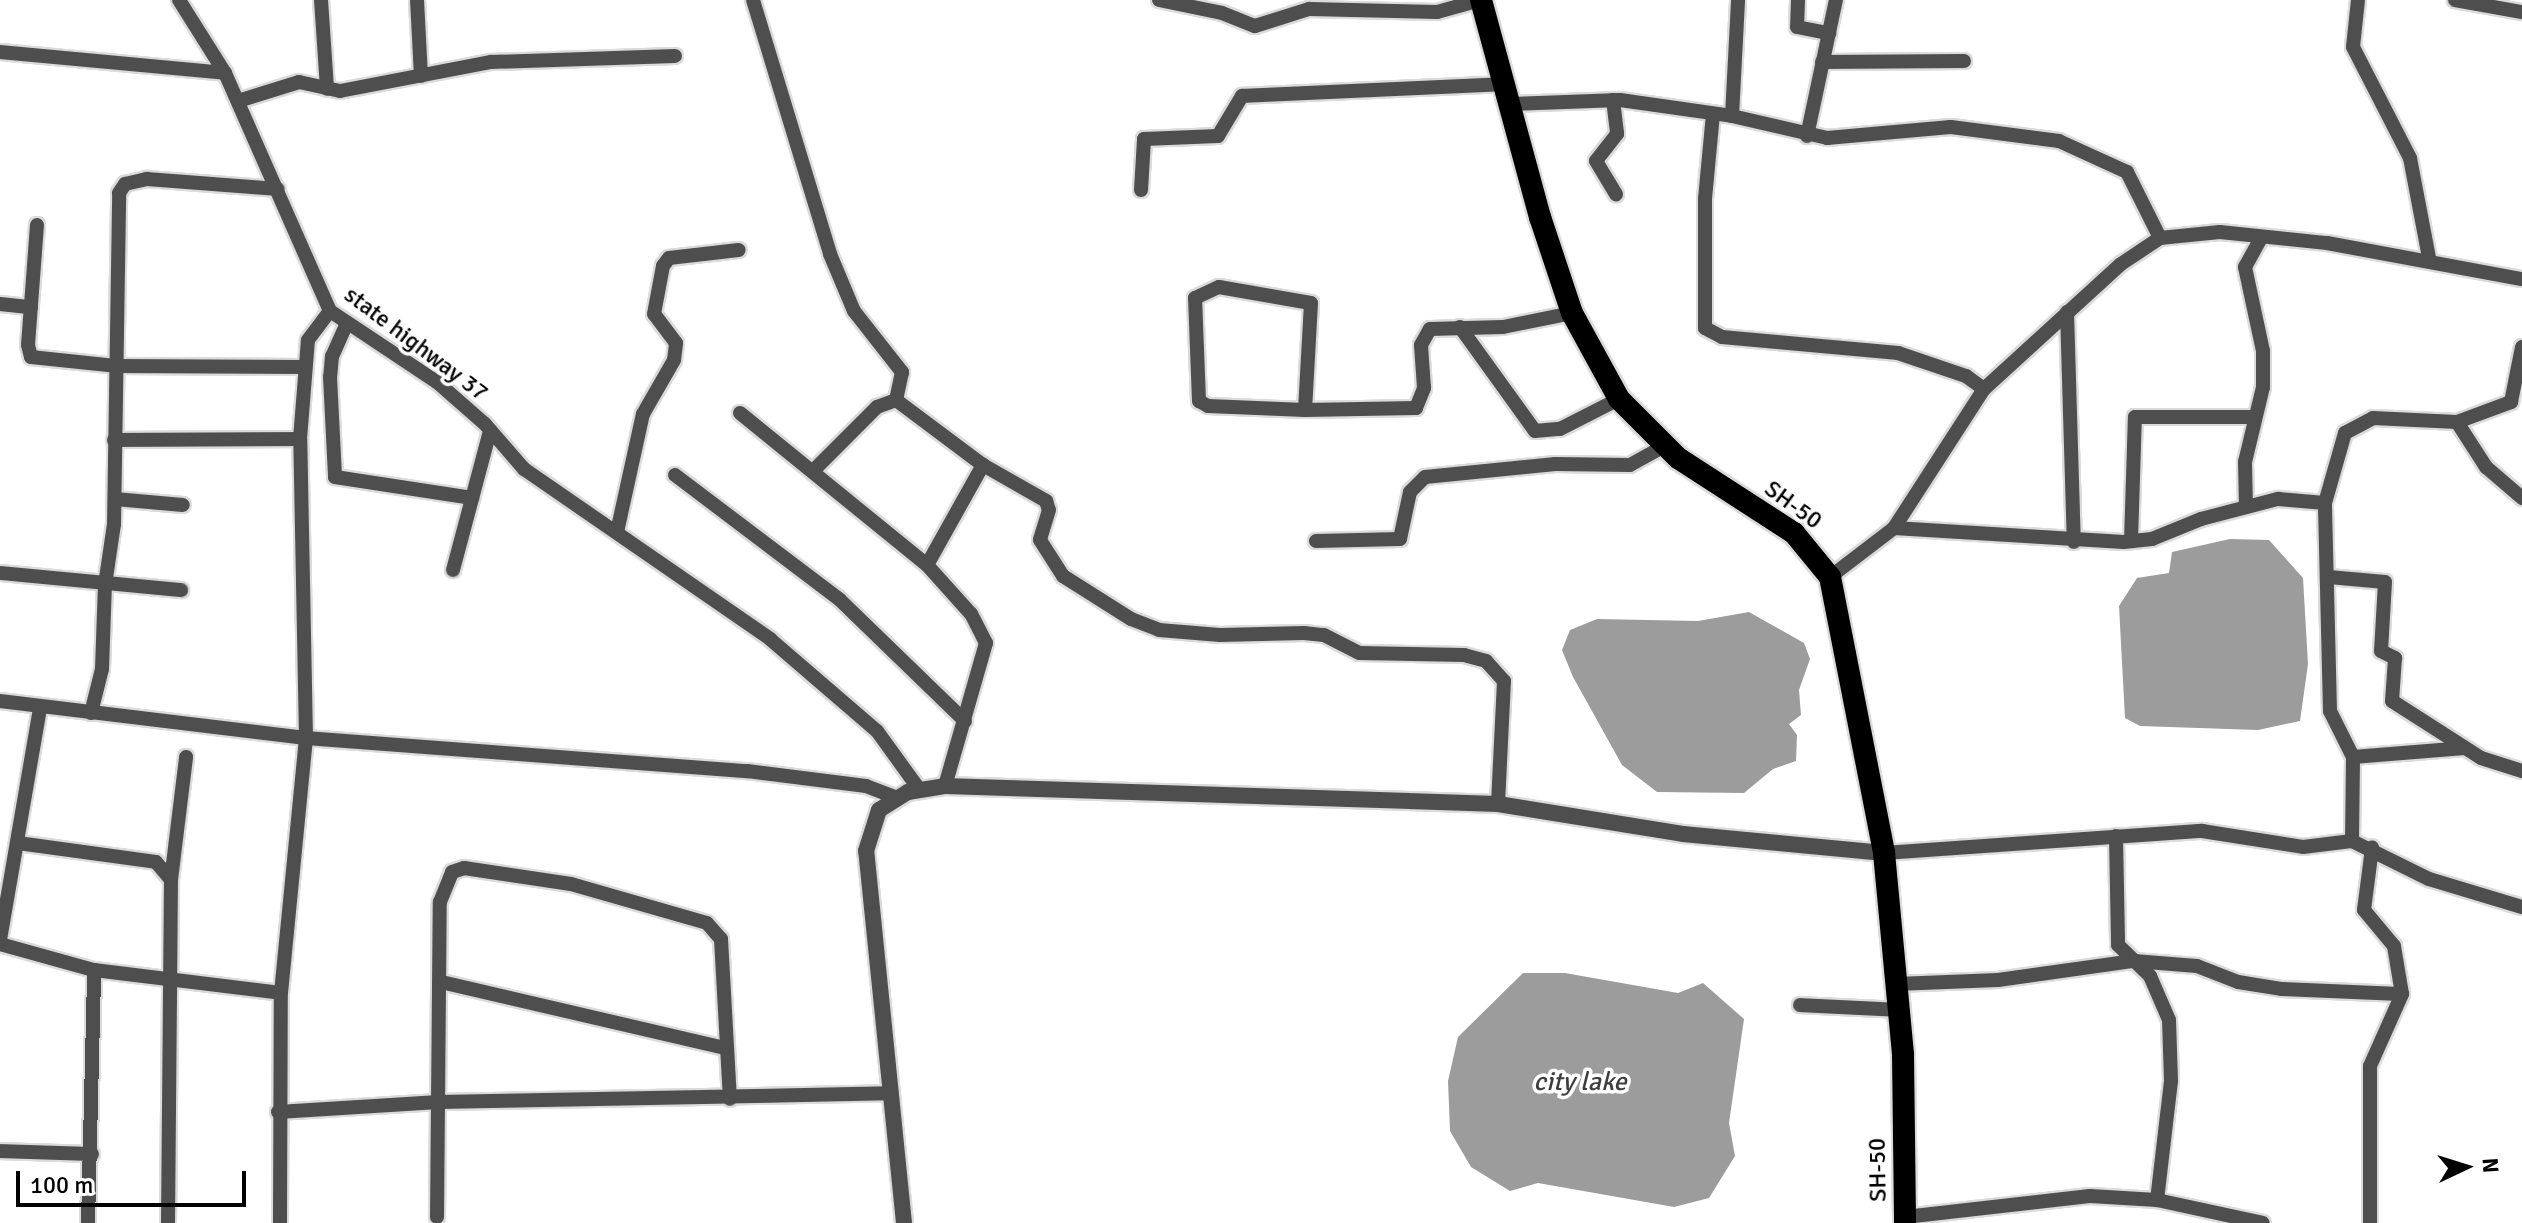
<!DOCTYPE html>
<html>
<head>
<meta charset="utf-8">
<style>
  body { margin:0 }
  #map { position:relative; width:2522px; height:1223px; overflow:hidden; background:#fff; font-family:Signika,sans-serif }
  div>[style] { position:absolute }
  [style*='--x'] { left:calc(var(--x)*1px); top:calc(var(--y)*1px); width:calc(var(--w)*1px); rotate:calc(var(--a)*1deg) }
  .water>* { inset:0; background:#9c9c9c }
  .roads { filter:drop-shadow(2px 0 #dbdbdb) drop-shadow(-2px 0 #dbdbdb) drop-shadow(0 2px #dbdbdb) drop-shadow(0 -2px #dbdbdb) }
  .minor>* { height:14px; margin:-7px; padding:0 7px; transform-origin:7px; border-radius:7px; background:#4e4e4e }
  .tertiary>* { height:16px; margin:-8px; padding:0 8px; transform-origin:8px; border-radius:8px; background:#4e4e4e }
  .trunk>* { height:22px; margin:-11px; padding:0 11px; transform-origin:11px; border-radius:11px; background:#000 }
  span { translate:-50% -50%; white-space:nowrap; text-align:center; line-height:1.15; -webkit-text-stroke:7px #fff; paint-order:stroke }
  .street-label { font-size:24px; color:#000 }
  .water-label { font-size:26px; color:#3d3d3d; font-style:italic }
  .north { position:absolute; left:2426px; top:1127px; width:80px; height:80px; -webkit-text-stroke:6px #fff; paint-order:stroke; rotate:86deg; font-size:22px; font-weight:700; line-height:32px; text-align:center; color:#000 }
  .north::after { content:''; display:block; margin:auto; width:28px; height:36px; background:#000; clip-path:polygon(50% 0,100% 100%,50% 72%,0 100%) }
  .scale { position:absolute; left:16px; top:1171px; width:230px; height:36px; box-sizing:border-box; border:4px solid #000; border-top:0; padding-left:10px; font-size:24px; line-height:28px; white-space:nowrap; color:#000; -webkit-text-stroke:6px #fff; paint-order:stroke }
</style>
</head>
<body>
<div id="map">
  <div class="water">
    <div style="clip-path:polygon(2230px 539px,2269px 540px,2303px 578px,2308px 664px,2300px 721px,2258px 730px,2140px 726px,2125px 718px,2119px 606px,2137px 578px,2169px 573px,2172px 552px)"></div>
    <div style="clip-path:polygon(1749px 612px,1804px 643px,1810px 659px,1799px 690px,1801px 715px,1789px 724px,1797px 735px,1796px 761px,1773px 769px,1744px 793px,1657px 792px,1622px 765px,1573px 677px,1562px 650px,1570px 630px,1597px 619px,1698px 621px)"></div>
    <div style="clip-path:polygon(1523px 973px,1565px 973px,1678px 993px,1703px 983px,1744px 1019px,1729px 1123px,1735px 1156px,1709px 1198px,1674px 1207px,1538px 1183px,1510px 1191px,1471px 1167px,1450px 1131px,1448px 1081px,1458px 1037px)"></div>
  </div>
  <div class="roads">
    <div class="minor">
      <div style="--x:179;--y:0;--w:86;--a:57.8"></div>
      <div style="--x:225;--y:73;--w:260;--a:66.2"></div>
      <div style="--x:330;--y:311;--w:128;--a:33.6"></div>
      <div style="--x:437;--y:382;--w:64;--a:41.2"></div>
      <div style="--x:485;--y:424;--w:60;--a:49.1"></div>
      <div style="--x:524;--y:469;--w:299;--a:34.6"></div>
      <div style="--x:770;--y:639;--w:141;--a:40.7"></div>
      <div style="--x:877;--y:731;--w:72;--a:54.1"></div>
      <div style="--x:321;--y:0;--w:89;--a:86.1"></div>
      <div style="--x:417;--y:0;--w:76;--a:87"></div>
      <div style="--x:753;--y:0;--w:265;--a:73.1"></div>
      <div style="--x:830;--y:254;--w:62;--a:67.2"></div>
      <div style="--x:854;--y:311;--w:78;--a:51.8"></div>
      <div style="--x:902;--y:372;--w:29;--a:102"></div>
      <div style="--x:896;--y:400;--w:109;--a:36.8"></div>
      <div style="--x:983;--y:465;--w:73;--a:29.7"></div>
      <div style="--x:1046;--y:501;--w:9;--a:72"></div>
      <div style="--x:1049;--y:510;--w:31;--a:107"></div>
      <div style="--x:1040;--y:540;--w:43;--a:57.4"></div>
      <div style="--x:1063;--y:576;--w:80;--a:32.3"></div>
      <div style="--x:1131;--y:619;--w:30;--a:21"></div>
      <div style="--x:1159;--y:630;--w:61;--a:4.7"></div>
      <div style="--x:1220;--y:635;--w:84;--a:-1.4"></div>
      <div style="--x:1304;--y:633;--w:20;--a:6"></div>
      <div style="--x:1324;--y:635;--w:39;--a:27"></div>
      <div style="--x:1359;--y:653;--w:105;--a:1.1"></div>
      <div style="--x:1464;--y:655;--w:23;--a:15"></div>
      <div style="--x:1486;--y:661;--w:27;--a:48"></div>
      <div style="--x:1504;--y:681;--w:123;--a:92.8"></div>
      <div style="--x:1159;--y:0;--w:64;--a:11.7"></div>
      <div style="--x:1222;--y:13;--w:35;--a:22"></div>
      <div style="--x:1255;--y:26;--w:57;--a:-17.5"></div>
      <div style="--x:1309;--y:9;--w:128;--a:1.3"></div>
      <div style="--x:1437;--y:12;--w:46;--a:-15.3"></div>
      <div style="--x:1798;--y:0;--w:27;--a:92"></div>
      <div style="--x:1797;--y:27;--w:33;--a:11"></div>
      <div style="--x:2358;--y:0;--w:47;--a:96.1"></div>
      <div style="--x:2353;--y:47;--w:125;--a:62.8"></div>
      <div style="--x:2410;--y:158;--w:102;--a:79.2"></div>
      <div style="--x:2455;--y:0;--w:68;--a:10.2"></div>
      <div style="--x:0;--y:52;--w:226;--a:5.3"></div>
      <div style="--x:1822;--y:62;--w:142;--a:-0.4"></div>
      <div style="--x:1613;--y:100;--w:34;--a:83"></div>
      <div style="--x:1617;--y:134;--w:34;--a:128"></div>
      <div style="--x:1596;--y:161;--w:39;--a:59"></div>
      <div style="--x:238;--y:101;--w:64;--a:-17.3"></div>
      <div style="--x:299;--y:82;--w:42;--a:12.4"></div>
      <div style="--x:340;--y:91;--w:154;--a:-10.9"></div>
      <div style="--x:491;--y:62;--w:184;--a:-1.9"></div>
      <div style="--x:1511;--y:104;--w:109;--a:-2.1"></div>
      <div style="--x:1620;--y:100;--w:113;--a:8.1"></div>
      <div style="--x:1732;--y:116;--w:98;--a:13"></div>
      <div style="--x:1827;--y:138;--w:124;--a:-5.1"></div>
      <div style="--x:1951;--y:127;--w:109;--a:7.4"></div>
      <div style="--x:2059;--y:141;--w:75;--a:24.5"></div>
      <div style="--x:2127;--y:172;--w:74;--a:63.4"></div>
      <div style="--x:1713;--y:114;--w:85;--a:95.4"></div>
      <div style="--x:1705;--y:199;--w:129;--a:90"></div>
      <div style="--x:1705;--y:328;--w:19;--a:28"></div>
      <div style="--x:1722;--y:337;--w:177;--a:5.2"></div>
      <div style="--x:1898;--y:353;--w:72;--a:18.7"></div>
      <div style="--x:1966;--y:376;--w:22;--a:36"></div>
      <div style="--x:1732;--y:116;--w:116;--a:-87"></div>
      <div style="--x:1807;--y:136;--w:139;--a:-78"></div>
      <div style="--x:1141;--y:190;--w:51;--a:-86.6"></div>
      <div style="--x:1144;--y:139;--w:74;--a:-2.3"></div>
      <div style="--x:1218;--y:136;--w:47;--a:-59"></div>
      <div style="--x:1242;--y:96;--w:264;--a:-2.6"></div>
      <div style="--x:37;--y:225;--w:120;--a:94.3"></div>
      <div style="--x:28;--y:345;--w:12;--a:76"></div>
      <div style="--x:31;--y:357;--w:85;--a:6"></div>
      <div style="--x:116;--y:366;--w:189;--a:0.3"></div>
      <div style="--x:0;--y:304;--w:31;--a:6"></div>
      <div style="--x:2067;--y:312;--w:230;--a:88.3"></div>
      <div style="--x:347;--y:323;--w:36;--a:114"></div>
      <div style="--x:332;--y:356;--w:21;--a:95"></div>
      <div style="--x:330;--y:377;--w:100;--a:87.1"></div>
      <div style="--x:335;--y:477;--w:139;--a:8.7"></div>
      <div style="--x:1460;--y:327;--w:128;--a:54.2"></div>
      <div style="--x:1535;--y:431;--w:25;--a:-5"></div>
      <div style="--x:1560;--y:429;--w:66;--a:-27"></div>
      <div style="--x:1305;--y:410;--w:97;--a:-177.6"></div>
      <div style="--x:1208;--y:406;--w:10;--a:-151"></div>
      <div style="--x:1199;--y:401;--w:103;--a:-92.2"></div>
      <div style="--x:1195;--y:298;--w:26;--a:-25"></div>
      <div style="--x:1219;--y:287;--w:93;--a:9.9"></div>
      <div style="--x:1311;--y:303;--w:107;--a:93.2"></div>
      <div style="--x:1305;--y:410;--w:111;--a:-1"></div>
      <div style="--x:1416;--y:408;--w:22;--a:-68"></div>
      <div style="--x:1424;--y:388;--w:43;--a:-94"></div>
      <div style="--x:1421;--y:345;--w:18;--a:-61"></div>
      <div style="--x:1430;--y:329;--w:73;--a:-1.6"></div>
      <div style="--x:1503;--y:327;--w:70;--a:-11.5"></div>
      <div style="--x:740;--y:413;--w:241;--a:39.1"></div>
      <div style="--x:2457;--y:422;--w:54;--a:57.2"></div>
      <div style="--x:2486;--y:467;--w:48;--a:40.7"></div>
      <div style="--x:114;--y:440;--w:186;--a:-0.3"></div>
      <div style="--x:813;--y:471;--w:91;--a:-45"></div>
      <div style="--x:877;--y:407;--w:20;--a:-20"></div>
      <div style="--x:675;--y:475;--w:207;--a:37.1"></div>
      <div style="--x:840;--y:600;--w:174;--a:44.1"></div>
      <div style="--x:115;--y:499;--w:68;--a:5"></div>
      <div style="--x:2246;--y:507;--w:45;--a:-91.3"></div>
      <div style="--x:2245;--y:462;--w:77;--a:-76.5"></div>
      <div style="--x:2263;--y:387;--w:36;--a:-90"></div>
      <div style="--x:2263;--y:351;--w:86;--a:-102.1"></div>
      <div style="--x:2245;--y:267;--w:33;--a:-61"></div>
      <div style="--x:1894;--y:528;--w:230;--a:3.5"></div>
      <div style="--x:2124;--y:542;--w:28;--a:-6"></div>
      <div style="--x:2152;--y:539;--w:53;--a:-22.2"></div>
      <div style="--x:2201;--y:519;--w:80;--a:-14.6"></div>
      <div style="--x:2278;--y:499;--w:47;--a:4.9"></div>
      <div style="--x:617;--y:532;--w:121;--a:-77.6"></div>
      <div style="--x:643;--y:414;--w:62;--a:-60.1"></div>
      <div style="--x:674;--y:360;--w:17;--a:-83"></div>
      <div style="--x:676;--y:343;--w:36;--a:-127"></div>
      <div style="--x:654;--y:314;--w:49;--a:-79.4"></div>
      <div style="--x:663;--y:266;--w:10;--a:-53"></div>
      <div style="--x:669;--y:258;--w:70;--a:-6.5"></div>
      <div style="--x:1316;--y:541;--w:84;--a:-1.4"></div>
      <div style="--x:1400;--y:539;--w:48;--a:-78"></div>
      <div style="--x:1410;--y:492;--w:21;--a:-45"></div>
      <div style="--x:1425;--y:477;--w:131;--a:-5.7"></div>
      <div style="--x:1555;--y:464;--w:75;--a:0.8"></div>
      <div style="--x:1630;--y:465;--w:39;--a:-29"></div>
      <div style="--x:2131;--y:541;--w:124;--a:-88.2"></div>
      <div style="--x:2135;--y:417;--w:120;--a:0"></div>
      <div style="--x:453;--y:570;--w:144;--a:-75.1"></div>
      <div style="--x:0;--y:573;--w:182;--a:5.4"></div>
      <div style="--x:1830;--y:577;--w:81;--a:-37.4"></div>
      <div style="--x:1894;--y:528;--w:166;--a:-57.1"></div>
      <div style="--x:1984;--y:389;--w:185;--a:-42.4"></div>
      <div style="--x:2121;--y:264;--w:47;--a:-33.7"></div>
      <div style="--x:2160;--y:238;--w:60;--a:-5.7"></div>
      <div style="--x:2220;--y:232;--w:108;--a:5.9"></div>
      <div style="--x:2327;--y:243;--w:198;--a:10.5"></div>
      <div style="--x:2329;--y:577;--w:56;--a:5.1"></div>
      <div style="--x:2385;--y:582;--w:69;--a:93.3"></div>
      <div style="--x:2381;--y:651;--w:16;--a:27"></div>
      <div style="--x:2395;--y:658;--w:43;--a:94"></div>
      <div style="--x:2392;--y:701;--w:106;--a:32.6"></div>
      <div style="--x:2481;--y:758;--w:43;--a:17.6"></div>
      <div style="--x:0;--y:701;--w:308;--a:6.9"></div>
      <div style="--x:306;--y:738;--w:442;--a:4.3"></div>
      <div style="--x:747;--y:771;--w:120;--a:7.2"></div>
      <div style="--x:866;--y:786;--w:31;--a:21"></div>
      <div style="--x:91;--y:713;--w:45;--a:-76"></div>
      <div style="--x:102;--y:669;--w:84;--a:-88"></div>
      <div style="--x:105;--y:585;--w:62;--a:-81.6"></div>
      <div style="--x:114;--y:524;--w:331;--a:-89.1"></div>
      <div style="--x:119;--y:193;--w:11;--a:-56"></div>
      <div style="--x:125;--y:184;--w:23;--a:-13"></div>
      <div style="--x:147;--y:179;--w:131;--a:4.4"></div>
      <div style="--x:2353;--y:757;--w:112;--a:-4.6"></div>
      <div style="--x:945;--y:786;--w:149;--a:-74"></div>
      <div style="--x:986;--y:643;--w:33;--a:-117"></div>
      <div style="--x:971;--y:614;--w:66;--a:-131.9"></div>
      <div style="--x:927;--y:565;--w:115;--a:-60.8"></div>
      <div style="--x:2116;--y:836;--w:109;--a:88.9"></div>
      <div style="--x:2118;--y:945;--w:45;--a:44.1"></div>
      <div style="--x:2150;--y:976;--w:48;--a:66.6"></div>
      <div style="--x:2169;--y:1020;--w:61;--a:88.1"></div>
      <div style="--x:2171;--y:1081;--w:120;--a:96.7"></div>
      <div style="--x:2352;--y:841;--w:84;--a:-89.3"></div>
      <div style="--x:2353;--y:757;--w:51;--a:-116.6"></div>
      <div style="--x:2330;--y:711;--w:208;--a:-91.4"></div>
      <div style="--x:2325;--y:503;--w:73;--a:-74.1"></div>
      <div style="--x:2345;--y:433;--w:32;--a:-28"></div>
      <div style="--x:2373;--y:418;--w:84;--a:2.7"></div>
      <div style="--x:2457;--y:422;--w:58;--a:-20.3"></div>
      <div style="--x:2511;--y:402;--w:56;--a:-78.7"></div>
      <div style="--x:18;--y:843;--w:139;--a:7.8"></div>
      <div style="--x:156;--y:862;--w:23;--a:50"></div>
      <div style="--x:1884;--y:853;--w:319;--a:-4"></div>
      <div style="--x:2202;--y:831;--w:102;--a:9"></div>
      <div style="--x:2303;--y:847;--w:49;--a:-7"></div>
      <div style="--x:2352;--y:841;--w:86;--a:26.3"></div>
      <div style="--x:2429;--y:879;--w:97;--a:16.8"></div>
      <div style="--x:0;--y:940;--w:235;--a:-80.2"></div>
      <div style="--x:0;--y:944;--w:98;--a:15.5"></div>
      <div style="--x:94;--y:970;--w:188;--a:7"></div>
      <div style="--x:441;--y:982;--w:291;--a:13.1"></div>
      <div style="--x:1896;--y:984;--w:102;--a:-2.2"></div>
      <div style="--x:1998;--y:980;--w:137;--a:-8"></div>
      <div style="--x:2134;--y:961;--w:63;--a:4.5"></div>
      <div style="--x:2197;--y:966;--w:44;--a:21.3"></div>
      <div style="--x:2238;--y:982;--w:45;--a:9"></div>
      <div style="--x:2282;--y:989;--w:120;--a:2.4"></div>
      <div style="--x:1800;--y:1005;--w:99;--a:2.9"></div>
      <div style="--x:278;--y:1112;--w:161;--a:-3.6"></div>
      <div style="--x:439;--y:1102;--w:450;--a:-1.1"></div>
      <div style="--x:0;--y:1151;--w:92;--a:1.9"></div>
      <div style="--x:437;--y:1217;--w:315;--a:-89.5"></div>
      <div style="--x:440;--y:902;--w:32;--a:-68"></div>
      <div style="--x:452;--y:872;--w:13;--a:-18"></div>
      <div style="--x:464;--y:868;--w:108;--a:8.5"></div>
      <div style="--x:571;--y:884;--w:141;--a:16"></div>
      <div style="--x:707;--y:923;--w:21;--a:49"></div>
      <div style="--x:721;--y:939;--w:160;--a:86.8"></div>
      <div style="--x:1905;--y:1217;--w:186;--a:-6.5"></div>
      <div style="--x:2090;--y:1196;--w:67;--a:3.4"></div>
      <div style="--x:2157;--y:1200;--w:108;--a:12.2"></div>
      <div style="--x:88;--y:1223;--w:253;--a:-88.6"></div>
      <div style="--x:168;--y:1223;--w:343;--a:-89.5"></div>
      <div style="--x:171;--y:880;--w:124;--a:-83"></div>
      <div style="--x:280;--y:1223;--w:230;--a:-89.8"></div>
      <div style="--x:281;--y:993;--w:256;--a:-84.4"></div>
      <div style="--x:306;--y:738;--w:299;--a:-91.1"></div>
      <div style="--x:300;--y:439;--w:99;--a:-85.4"></div>
      <div style="--x:308;--y:340;--w:36;--a:-53"></div>
      <div style="--x:2370;--y:1223;--w:157;--a:-90"></div>
      <div style="--x:2370;--y:1066;--w:79;--a:-66"></div>
      <div style="--x:2402;--y:994;--w:49;--a:-99.5"></div>
      <div style="--x:2394;--y:946;--w:47;--a:-129.8"></div>
      <div style="--x:2364;--y:910;--w:63;--a:-82.6"></div>
    </div>
    <div class="tertiary">
      <div style="--x:904;--y:1223;--w:374;--a:-95.8"></div>
      <div style="--x:866;--y:851;--w:43;--a:-72.4"></div>
      <div style="--x:879;--y:810;--w:34;--a:-32"></div>
      <div style="--x:908;--y:792;--w:37;--a:-9"></div>
      <div style="--x:945;--y:786;--w:553;--a:1.86"></div>
      <div style="--x:1498;--y:804;--w:187;--a:9.2"></div>
      <div style="--x:1683;--y:834;--w:202;--a:5.4"></div>
    </div>
    <div class="trunk">
      <div style="--x:1481;--y:0;--w:225;--a:74.8"></div>
      <div style="--x:1540;--y:217;--w:101;--a:71.6"></div>
      <div style="--x:1572;--y:313;--w:98;--a:61.3"></div>
      <div style="--x:1619;--y:399;--w:83;--a:45"></div>
      <div style="--x:1678;--y:458;--w:138;--a:32.9"></div>
      <div style="--x:1794;--y:533;--w:57;--a:50.7"></div>
      <div style="--x:1830;--y:577;--w:281;--a:78.9"></div>
      <div style="--x:1884;--y:853;--w:203;--a:84.6"></div>
      <div style="--x:1903;--y:1055;--w:168;--a:89.3"></div>
    </div>
  </div>
  <div class="street-label">
    <span style="left:416px;top:344px;rotate:37deg">state highway 37</span>
    <span style="left:1793px;top:505px;rotate:36deg">SH-50</span>
    <span style="left:1878px;top:1170px;rotate:-91deg">SH-50</span>
  </div>
  <div class="water-label">
    <span style="left:1580px;top:1083px">city lake</span>
  </div>
  <div class="north">N</div>
  <div class="scale">100 m</div>
</div>
</body>
</html>
